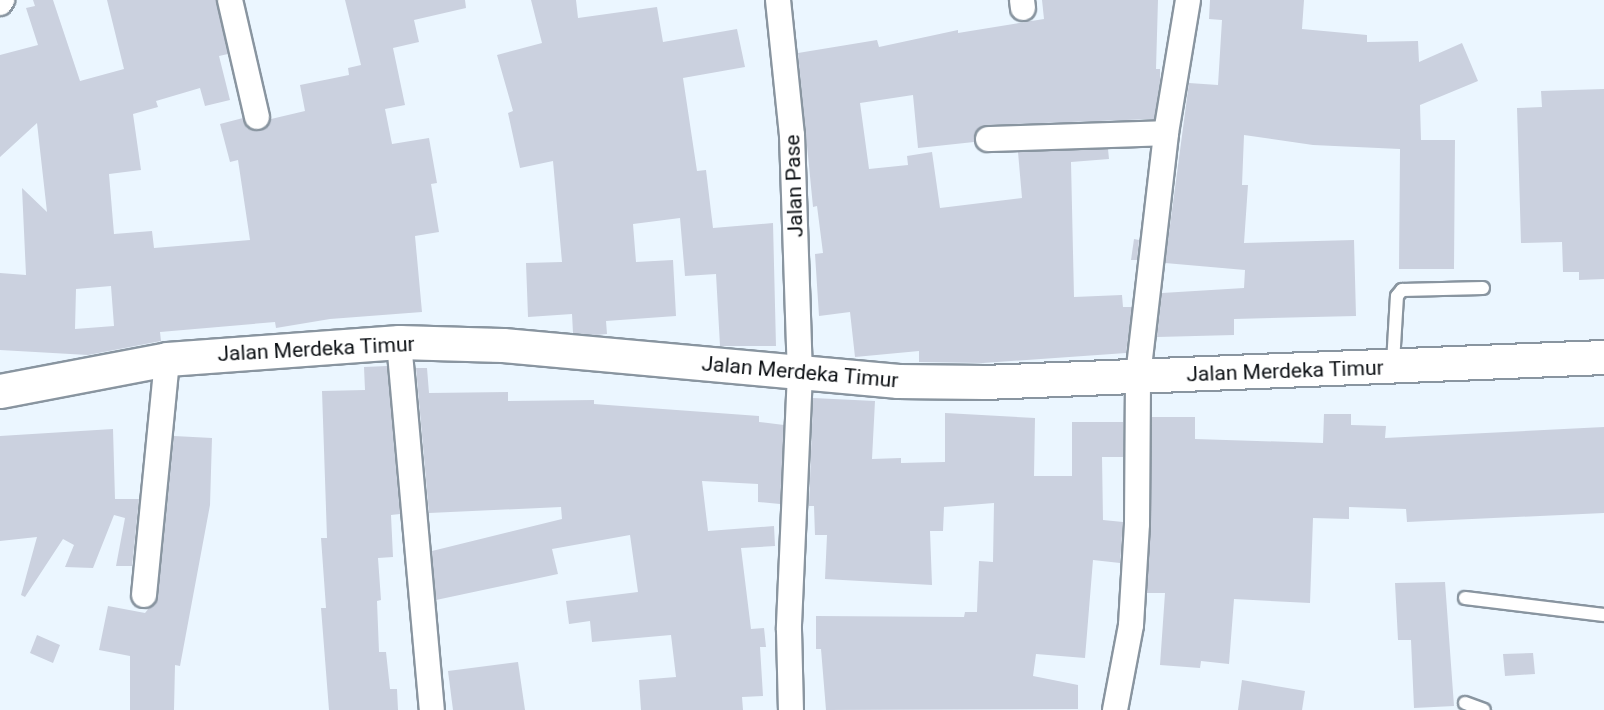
<!DOCTYPE html>
<html>
<head>
<meta charset="utf-8">
<style>
  body { margin:0 }
  #map { position:relative; width:1604px; height:710px; overflow:hidden; background:#ebf6ff; font-family:Roboto,sans-serif }
  div>[style] { position:absolute }
  [style*='--x'] { left:calc(var(--x)*1px); top:calc(var(--y)*1px); width:calc(var(--w)*1px); rotate:calc(var(--a)*1deg) }
  .building>* { inset:0; background:#cbd1df }
  .roads { filter:drop-shadow(2px 0 #8995a0) drop-shadow(-2px 0 #8995a0) drop-shadow(0 2px #8995a0) drop-shadow(0 -2px #8995a0) }
  .service>* { height:12px; margin:-6px; padding:0 6px; transform-origin:6px; border-radius:6px; background:#fff }
  .minor>* { height:24px; margin:-12px; padding:0 12px; transform-origin:12px; border-radius:12px; background:#fff }
  .secondary>* { height:33px; margin:-16.5px; padding:0 16.5px; transform-origin:16.5px; border-radius:16.5px; background:#fff }
  span { translate:-50% -50%; white-space:nowrap; text-align:center; line-height:1.15; -webkit-text-stroke:5px #fff; paint-order:stroke }
  .street-label { font-size:21px; color:#0b0f13 }
</style>
</head>
<body>
<div id="map">
  <div class="building">
    <div style="clip-path:polygon(evenodd,33px 0,53px 0,80px 81px,124px 69px,107px 0,216px 0,228px 54px,219px 56px,230px 100px,205px 106px,200px 88px,156px 101px,158px 107px,133px 114px,141px 170px,109px 174px,114px 234px,152px 231px,154px 248px,250px 240px,238px 160px,230px 162px,220px 124px,243px 118px,247px 127px,261px 131px,271px 119px,305px 111px,300px 85px,349px 75px,348px 68px,361px 65px,345px 0,465px 0,466px 8px,414px 20px,419px 42px,393px 48px,405px 105px,385px 109px,392px 144px,429px 138px,437px 183px,431px 184px,439px 232px,415px 236px,422px 312px,330px 319px,276px 328px,275px 322px,160px 332px,161px 341px,88px 355px,0 350px,0 273px,26px 275px,22px 188px,47px 212px,37px 123px,0 157px,0 55px,38px 45px,26px 8px,35px 6px,33px 0,111px 286px,114px 326px,75px 329px,76px 289px,111px 286px)"></div>
    <div style="clip-path:polygon(531px 0,576px 0,578px 18px,657px 7px,663px 42px,737px 29px,745px 67px,683px 78px,697px 171px,706px 170px,713px 228px,773px 223px,776px 346px,720px 346px,716px 274px,685px 276px,680px 218px,633px 224px,636px 262px,673px 260px,676px 316px,606px 321px,607px 334px,596px 335px,573px 333px,572px 314px,528px 317px,526px 263px,562px 262px,553px 161px,520px 168px,508px 113px,513px 111px,497px 55px,542px 43px)"></div>
    <div style="clip-path:polygon(1042px 0,1158px 0,1156px 69px,1160px 69px,1160px 81px,1154px 119px,988px 125px,976px 132px,974px 142px,918px 148px,913px 95px,860px 103px,869px 169px,908px 165px,907px 156px,932px 152px,940px 208px,1022px 198px,1018px 152px,1108px 149px,1109px 159px,1071px 162px,1074px 297px,1122px 295px,1123px 307px,1132px 307px,1126px 353px,983px 363px,919px 362px,919px 351px,855px 357px,850px 312px,819px 316px,815px 254px,823px 253px,817px 206px,813px 207px,798px 53px,877px 40px,879px 47px,958px 30px,958px 33px,1044px 19px)"></div>
    <div style="clip-path:polygon(1210px 0,1304px 0,1302px 29px,1367px 35px,1367px 42px,1418px 41px,1419px 62px,1462px 43px,1478px 81px,1420px 105px,1421px 140px,1455px 140px,1454px 269px,1399px 269px,1400px 149px,1313px 145px,1244px 135px,1242px 185px,1248px 185px,1244px 243px,1354px 240px,1356px 316px,1234px 319px,1234px 335px,1157px 337px,1162px 293px,1244px 288px,1245px 270px,1165px 263px,1189px 83px,1218px 85px,1222px 20px,1209px 19px)"></div>
    <div style="clip-path:polygon(1604px 89px,1604px 279px,1579px 280px,1579px 272px,1563px 272px,1562px 242px,1521px 243px,1517px 108px,1542px 107px,1541px 91px)"></div>
    <div style="clip-path:polygon(1134px 239px,1139px 240px,1137px 260px,1131px 260px)"></div>
    <div style="clip-path:polygon(387px 366px,400px 514px,391px 515px,393px 557px,378px 558px,381px 600px,377px 601px,379px 652px,386px 652px,390px 689px,397px 689px,398px 710px,329px 710px,321px 608px,326px 608px,321px 538px,327px 538px,322px 391px,365px 390px,364px 367px)"></div>
    <div style="clip-path:polygon(416px 368px,427px 368px,429px 393px,508px 392px,508px 401px,594px 400px,594px 404px,759px 416px,759px 422px,784px 425px,780px 504px,758px 502px,758px 484px,702px 481px,708px 531px,774px 526px,775px 546px,741px 548px,751px 629px,764px 628px,766px 647px,760px 647px,763px 696px,742px 697px,743px 710px,641px 710px,639px 680px,676px 677px,671px 635px,592px 642px,590px 621px,569px 624px,566px 601px,638px 592px,630px 535px,552px 549px,558px 574px,436px 600px,432px 551px,562px 519px,561px 507px,429px 513px)"></div>
    <div style="clip-path:polygon(813px 398px,875px 401px,872px 459px,901px 458px,901px 463px,945px 462px,945px 413px,1035px 418px,1034px 476px,1072px 476px,1072px 422px,1123px 422px,1123px 457px,1102px 457px,1103px 520px,1123px 522px,1120px 563px,1093px 560px,1085px 658px,1036px 654px,1033px 676px,1078px 685px,1078px 709px,826px 710px,821px 649px,816px 649px,816px 616px,964px 617px,965px 612px,977px 612px,979px 561px,993px 562px,994px 503px,944px 507px,943px 531px,930px 531px,932px 585px,825px 579px,827px 535px,815px 535px,814px 506px,809px 506px)"></div>
    <div style="clip-path:polygon(1324px 414px,1351px 414px,1351px 425px,1386px 426px,1385px 438px,1604px 427px,1604px 513px,1407px 522px,1406px 509px,1349px 507px,1349px 519px,1313px 518px,1310px 603px,1234px 599px,1229px 664px,1201px 661px,1200px 668px,1160px 665px,1165px 593px,1147px 593px,1152px 417px,1195px 417px,1195px 439px,1323px 443px)"></div>
    <div style="clip-path:polygon(113px 429px,115px 499px,139px 499px,132px 566px,116px 566px,125px 518px,114px 515px,93px 568px,65px 567px,74px 545px,63px 539px,25px 597px,21px 595px,37px 537px,0 541px,0 436px)"></div>
    <div style="clip-path:polygon(174px 436px,212px 438px,210px 505px,180px 666px,175px 665px,174px 710px,130px 710px,130px 656px,99px 650px,108px 606px,145px 613px,158px 597px)"></div>
    <div style="clip-path:polygon(1445px 582px,1454px 706px,1414px 708px,1411px 640px,1398px 640px,1395px 583px)"></div>
    <div style="clip-path:polygon(37px 635px,60px 645px,53px 663px,30px 653px)"></div>
    <div style="clip-path:polygon(1533px 653px,1535px 674px,1505px 676px,1503px 654px)"></div>
    <div style="clip-path:polygon(518px 662px,525px 710px,453px 710px,448px 671px)"></div>
    <div style="clip-path:polygon(1242px 680px,1305px 691px,1302px 710px,1238px 710px)"></div>
  </div>
  <div class="roads">
    <div class="service">
      <div style="--x:1393;--y:363;--w:67;--a:-86.6"></div>
      <div style="--x:1397;--y:296;--w:8;--a:-50"></div>
      <div style="--x:1402;--y:290;--w:81;--a:-1.4"></div>
      <div style="--x:1465;--y:598;--w:140;--a:7"></div>
      <div style="--x:1465;--y:703;--w:20;--a:20"></div>
    </div>
    <div class="minor">
      <div style="--x:230;--y:0;--w:120;--a:77"></div>
      <div style="--x:778;--y:0;--w:136;--a:84.1"></div>
      <div style="--x:792;--y:135;--w:238;--a:88.1"></div>
      <div style="--x:800;--y:373;--w:257;--a:92.5"></div>
      <div style="--x:789;--y:630;--w:80;--a:88.6"></div>
      <div style="--x:1022;--y:0;--w:8;--a:83"></div>
      <div style="--x:0;--y:3;--w:4;--a:-56"></div>
      <div style="--x:988;--y:139;--w:178;--a:-1.9"></div>
      <div style="--x:399;--y:342;--w:369;--a:84.9"></div>
      <div style="--x:144;--y:595;--w:237;--a:-84.4"></div>
      <div style="--x:1115;--y:710;--w:86;--a:-79.3"></div>
      <div style="--x:1131;--y:625;--w:101;--a:-86.6"></div>
      <div style="--x:1137;--y:524;--w:148;--a:-89.6"></div>
      <div style="--x:1138;--y:376;--w:245;--a:-83.4"></div>
      <div style="--x:1166;--y:133;--w:135;--a:-80.6"></div>
    </div>
    <div class="secondary">
      <div style="--x:0;--y:391;--w:170;--a:-10.8"></div>
      <div style="--x:167;--y:359;--w:233;--a:-4.2"></div>
      <div style="--x:399;--y:342;--w:104;--a:1.7"></div>
      <div style="--x:503;--y:345;--w:397;--a:5.2"></div>
      <div style="--x:898;--y:381;--w:86;--a:0.7"></div>
      <div style="--x:984;--y:382;--w:621;--a:-2.31"></div>
    </div>
  </div>
  <div class="street-label">
    <span style="left:794px;top:186px;rotate:-92deg">Jalan Pase</span>
    <span style="left:316px;top:349px;rotate:-3deg">Jalan Merdeka Timur</span>
    <span style="left:1285px;top:371px;rotate:-2deg">Jalan Merdeka Timur</span>
    <span style="left:800px;top:372px;rotate:5deg">Jalan Merdeka Timur</span>
  </div>
</div>
</body>
</html>
